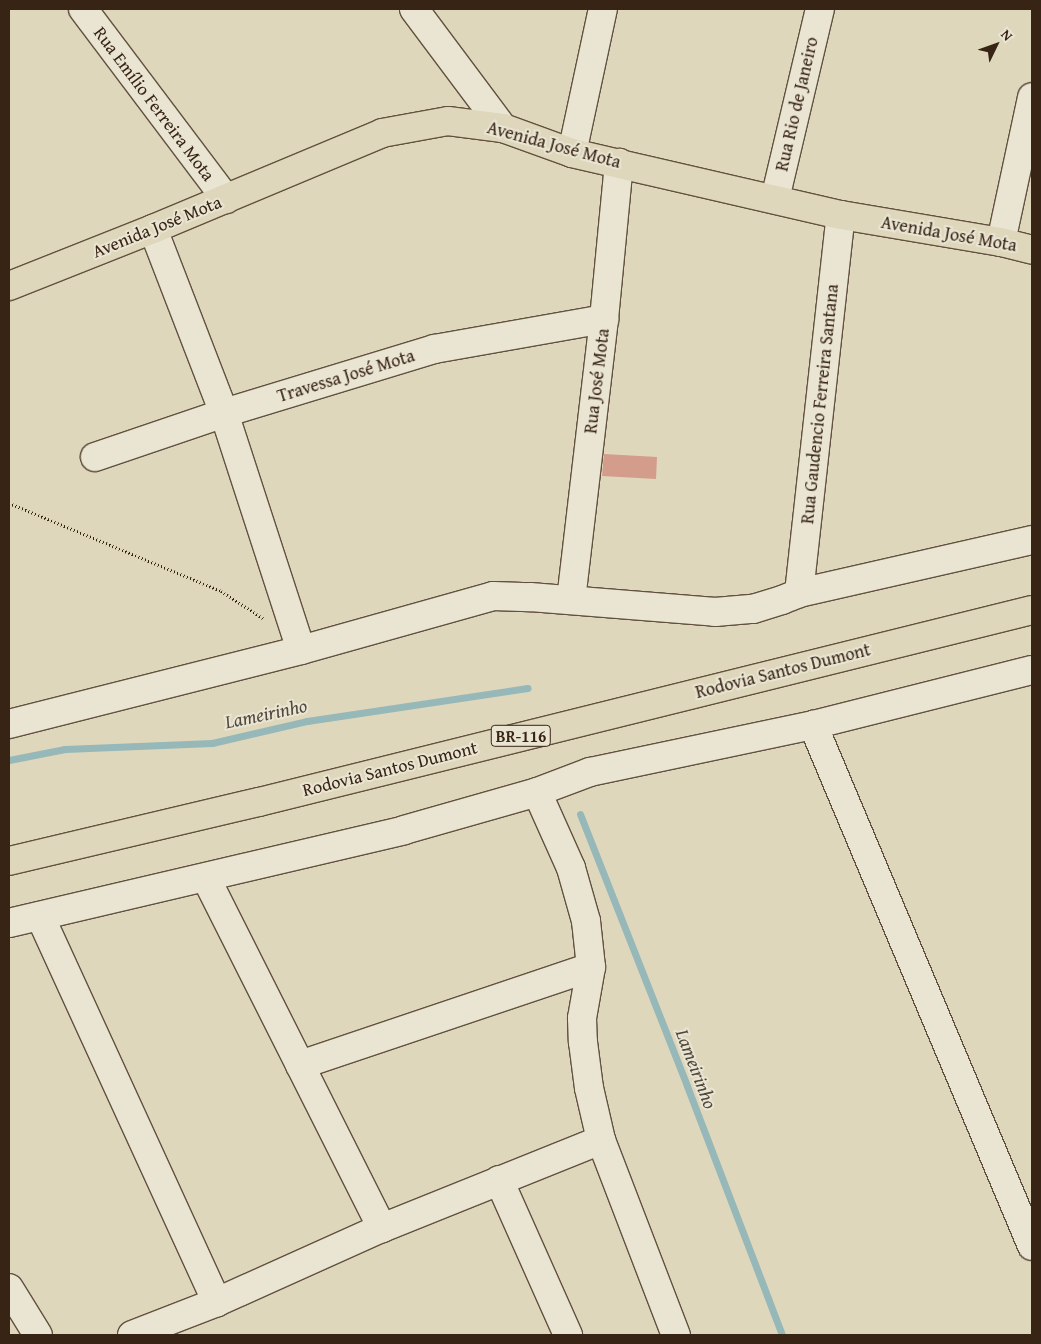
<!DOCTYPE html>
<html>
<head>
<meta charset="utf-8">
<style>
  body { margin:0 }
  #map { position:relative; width:1041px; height:1344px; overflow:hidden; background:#dfd7bc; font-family:"Gentium Book Plus",serif }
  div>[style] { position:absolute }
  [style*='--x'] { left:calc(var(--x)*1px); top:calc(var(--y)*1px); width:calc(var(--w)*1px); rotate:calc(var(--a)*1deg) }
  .stream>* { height:7px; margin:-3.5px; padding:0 3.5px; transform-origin:3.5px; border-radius:3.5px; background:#96b8b8 }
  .building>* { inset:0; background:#d49c8b }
  .path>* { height:3px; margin-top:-1.5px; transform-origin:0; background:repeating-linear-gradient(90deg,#382415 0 1px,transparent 0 3.5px) }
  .roads { filter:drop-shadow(1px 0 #62513f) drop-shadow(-1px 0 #62513f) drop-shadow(0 1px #62513f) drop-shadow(0 -1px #62513f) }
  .minor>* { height:28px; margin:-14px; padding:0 14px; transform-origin:14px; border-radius:14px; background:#eae5d3 }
  .major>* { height:28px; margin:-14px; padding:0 14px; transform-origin:14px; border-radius:14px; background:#dfd7bc }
  .highway>* { height:28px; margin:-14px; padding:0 14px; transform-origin:14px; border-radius:14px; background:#dfd7bc }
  span { translate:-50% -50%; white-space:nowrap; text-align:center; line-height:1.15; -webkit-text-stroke:4px #eae5d3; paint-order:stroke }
  .shield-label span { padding:1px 4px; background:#eae5d3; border:1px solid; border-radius:4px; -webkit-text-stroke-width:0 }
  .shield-label { font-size:16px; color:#382415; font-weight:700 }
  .street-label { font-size:18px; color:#382415 }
  .water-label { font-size:19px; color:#50493e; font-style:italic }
  .frame { position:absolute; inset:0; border:10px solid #382415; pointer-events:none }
  .north { position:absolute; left:971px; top:20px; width:50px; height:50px; -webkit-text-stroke:4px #eae5d3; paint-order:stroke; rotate:48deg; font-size:14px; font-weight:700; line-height:20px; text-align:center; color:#382415 }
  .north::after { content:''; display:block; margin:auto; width:18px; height:22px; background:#382415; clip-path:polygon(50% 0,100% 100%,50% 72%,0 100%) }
</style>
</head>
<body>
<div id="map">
  <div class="stream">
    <div style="--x:9;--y:760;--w:57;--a:-11.1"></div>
    <div style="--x:65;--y:749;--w:147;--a:-2.3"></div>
    <div style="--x:212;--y:743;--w:98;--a:-13"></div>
    <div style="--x:307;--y:721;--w:223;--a:-8.5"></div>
    <div style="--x:580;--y:814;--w:292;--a:68.5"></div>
    <div style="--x:687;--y:1086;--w:267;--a:69.1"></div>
  </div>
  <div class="building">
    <div style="clip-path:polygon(604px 454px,657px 457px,656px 479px,602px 476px)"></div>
  </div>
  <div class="path">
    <div style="--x:9;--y:503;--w:230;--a:22.5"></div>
    <div style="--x:221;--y:591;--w:51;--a:33.1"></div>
  </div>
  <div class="roads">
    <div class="minor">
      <div style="--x:83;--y:9;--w:238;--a:53"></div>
      <div style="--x:414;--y:9;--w:149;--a:53.2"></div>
      <div style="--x:572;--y:153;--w:147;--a:-77.9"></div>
      <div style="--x:775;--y:199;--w:195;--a:-76.7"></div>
      <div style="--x:153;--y:229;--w:197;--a:68.9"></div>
      <div style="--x:224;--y:413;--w:249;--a:72"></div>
      <div style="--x:301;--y:650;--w:199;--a:-15.7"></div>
      <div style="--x:493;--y:596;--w:37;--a:2"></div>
      <div style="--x:530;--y:597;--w:186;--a:4.6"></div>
      <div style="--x:715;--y:612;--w:38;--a:-5"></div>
      <div style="--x:753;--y:609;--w:30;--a:-17"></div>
      <div style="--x:782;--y:600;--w:18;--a:-22"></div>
      <div style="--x:799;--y:593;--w:239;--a:-12.8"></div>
      <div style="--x:1001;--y:242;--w:148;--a:-77.9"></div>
      <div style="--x:95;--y:457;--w:136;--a:-18.8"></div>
      <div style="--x:224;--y:413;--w:220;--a:-16.9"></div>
      <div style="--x:434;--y:349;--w:173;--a:-10"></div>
      <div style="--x:799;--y:593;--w:380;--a:-83.7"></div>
      <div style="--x:571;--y:600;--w:283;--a:-83.3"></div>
      <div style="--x:604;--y:319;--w:157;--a:-84.5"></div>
      <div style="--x:9;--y:724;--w:301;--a:-14.2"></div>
      <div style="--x:813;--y:725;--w:565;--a:67.2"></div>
      <div style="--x:537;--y:792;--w:83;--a:65.9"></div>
      <div style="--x:571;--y:868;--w:55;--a:74.2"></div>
      <div style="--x:586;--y:921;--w:46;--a:83.8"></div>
      <div style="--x:591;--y:967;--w:52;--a:100"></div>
      <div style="--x:582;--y:1018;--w:24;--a:88"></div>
      <div style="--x:583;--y:1042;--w:46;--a:82.6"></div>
      <div style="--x:589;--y:1088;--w:53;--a:77"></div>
      <div style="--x:601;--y:1140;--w:209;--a:69"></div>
      <div style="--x:206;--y:878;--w:392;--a:63.3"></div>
      <div style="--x:40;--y:916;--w:425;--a:65.4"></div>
      <div style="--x:9;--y:923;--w:406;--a:-13.2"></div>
      <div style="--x:404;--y:830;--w:138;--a:-15.9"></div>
      <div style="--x:537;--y:792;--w:57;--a:-20.7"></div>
      <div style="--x:590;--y:772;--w:228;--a:-11.9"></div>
      <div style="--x:813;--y:725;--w:226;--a:-14.1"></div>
      <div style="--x:300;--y:1065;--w:307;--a:-18.6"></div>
      <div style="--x:499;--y:1180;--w:170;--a:66"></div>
      <div style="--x:9;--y:1288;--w:55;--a:58.3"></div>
      <div style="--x:132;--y:1335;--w:91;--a:-21.2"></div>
      <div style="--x:217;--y:1302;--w:181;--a:-24.2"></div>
      <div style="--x:382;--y:1228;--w:236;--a:-21.9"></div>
    </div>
    <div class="major">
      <div style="--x:9;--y:286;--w:155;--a:-21.6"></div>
      <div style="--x:153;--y:229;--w:248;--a:-22.7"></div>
      <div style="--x:382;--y:133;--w:67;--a:-10.3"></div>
      <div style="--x:448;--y:121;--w:55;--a:7.3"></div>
      <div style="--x:503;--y:128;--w:73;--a:19.9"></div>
      <div style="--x:572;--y:153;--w:276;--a:13"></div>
      <div style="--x:841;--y:215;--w:162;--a:9.6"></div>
      <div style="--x:1001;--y:242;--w:32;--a:14"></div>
    </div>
    <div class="highway">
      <div style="--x:9;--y:861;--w:257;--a:-13.3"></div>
      <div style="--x:259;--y:802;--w:796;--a:-13.95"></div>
    </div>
  </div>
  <div class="shield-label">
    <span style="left:521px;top:736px">BR-116</span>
  </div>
  <div class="street-label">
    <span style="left:154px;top:104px;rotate:53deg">Rua Emílio Ferreira Mota</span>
    <span style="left:797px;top:104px;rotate:-77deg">Rua Rio de Janeiro</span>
    <span style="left:554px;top:145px;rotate:15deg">Avenida José Mota</span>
    <span style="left:157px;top:227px;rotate:-22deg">Avenida José Mota</span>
    <span style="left:949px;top:234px;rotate:10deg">Avenida José Mota</span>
    <span style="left:346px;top:376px;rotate:-17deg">Travessa José Mota</span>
    <span style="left:597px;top:381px;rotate:-83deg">Rua José Mota</span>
    <span style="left:820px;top:404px;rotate:-84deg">Rua Gaudencio Ferreira Santana</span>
    <span style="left:783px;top:671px;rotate:-14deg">Rodovia Santos Dumont</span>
    <span style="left:390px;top:769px;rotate:-14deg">Rodovia Santos Dumont</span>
  </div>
  <div class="water-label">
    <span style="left:266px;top:714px;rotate:-12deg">Lameirinho</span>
    <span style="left:696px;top:1069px;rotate:69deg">Lameirinho</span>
  </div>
  <div class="frame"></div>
  <div class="north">N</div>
</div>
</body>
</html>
